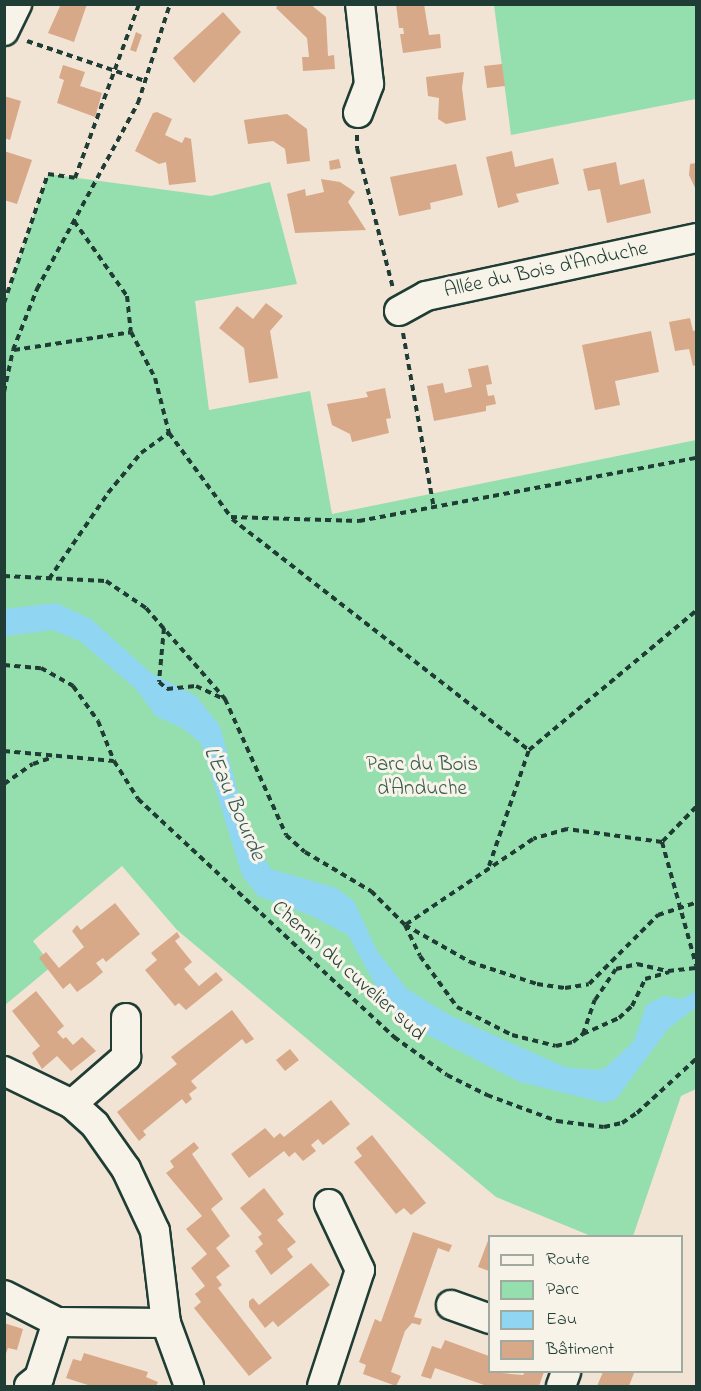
<!DOCTYPE html>
<html>
<head>
<meta charset="utf-8">
<style>
  body { margin:0 }
  #map { position:relative; width:701px; height:1391px; overflow:hidden; background:#f1e4d5; font-family:"Indie Flower",sans-serif }
  div>[style] { position:absolute }
  [style*='--x'] { left:calc(var(--x)*1px); top:calc(var(--y)*1px); width:calc(var(--w)*1px); rotate:calc(var(--a)*1deg) }
  .green>* { inset:0; background:#95dead }
  .water>* { inset:0; background:#90d5f2 }
  .building>* { inset:0; background:#d7a988 }
  .path>* { height:4px; margin-top:-2px; transform-origin:0; background:repeating-linear-gradient(90deg,#1f3d34 0 6px,transparent 0 10.5px) }
  .roads { filter:drop-shadow(2px 0 #1f3d34) drop-shadow(-2px 0 #1f3d34) drop-shadow(0 2px #1f3d34) drop-shadow(0 -2px #1f3d34) }
  .minor>* { height:28px; margin:-14px; padding:0 14px; transform-origin:14px; border-radius:14px; background:#f7f3e8 }
  span { translate:-50% -50%; white-space:nowrap; text-align:center; line-height:1.15; -webkit-text-stroke:6px #f7f3e8; paint-order:stroke }
  .street-label { font-size:21px; color:#1f3d34 }
  .park-label { font-size:21px; color:#375d4c }
  .water-label { font-size:22px; color:#365b5a; font-style:italic }
  .frame { position:absolute; inset:0; border:6px solid #1f3d34; pointer-events:none }
  .legend { position:absolute; left:488px; top:1235px; width:195px; height:138px; box-sizing:border-box; background:#f7f3e8; border:2px solid #a1aaa0; margin:0; padding:8px 10px; list-style:none; font-size:18px; color:#1f3d34 }
  .legend li { display:flex; align-items:center; gap:12px; height:30px }
  .legend b { width:30px; border:2px solid #a1aaa0 }
</style>
</head>
<body>
<div id="map">
  <div class="green">
    <div style="clip-path:polygon(494px 5px,696px 5px,696px 99px,511px 135px)"></div>
    <div style="clip-path:polygon(48px 174px,211px 196px,270px 182px,297px 284px,195px 301px,209px 410px,310px 391px,332px 514px,696px 440px,696px 1089px,681px 1096px,633px 1236px,591px 1236px,496px 1197px,177px 930px,122px 866px,33px 941px,52px 966px,5px 1005px,4px 303px)"></div>
  </div>
  <div class="water">
    <div style="clip-path:polygon(56px 603px,91px 619px,151px 673px,196px 696px,220px 726px,250px 836px,271px 869px,336px 888px,354px 901px,377px 951px,407px 989px,451px 1016px,565px 1067px,595px 1070px,605px 1068px,634px 1041px,646px 1005px,663px 996px,682px 999px,696px 991px,696px 1007px,668px 1029px,616px 1099px,605px 1103px,520px 1082px,418px 1030px,395px 1011px,376px 986px,348px 935px,310px 915px,258px 896px,242px 875px,201px 743px,182px 728px,156px 716px,136px 689px,80px 641px,52px 630px,5px 636px,5px 609px)"></div>
  </div>
  <div class="building">
    <div style="clip-path:polygon(61px 4px,87px 4px,74px 42px,48px 33px)"></div>
    <div style="clip-path:polygon(279px 4px,310px 4px,326px 17px,328px 56px,334px 55px,335px 69px,303px 71px,302px 57px,309px 57px,307px 38px,276px 8px)"></div>
    <div style="clip-path:polygon(396px 4px,424px 4px,429px 35px,440px 34px,441px 48px,403px 53px,400px 34px,404px 34px,403px 28px,399px 28px)"></div>
    <div style="clip-path:polygon(223px 12px,241px 32px,194px 83px,173px 58px)"></div>
    <div style="clip-path:polygon(136px 32px,142px 35px,136px 52px,130px 50px)"></div>
    <div style="clip-path:polygon(502px 64px,505px 86px,487px 88px,484px 66px)"></div>
    <div style="clip-path:polygon(63px 65px,85px 72px,80px 86px,102px 93px,95px 117px,57px 103px,64px 80px,59px 78px)"></div>
    <div style="clip-path:polygon(464px 72px,462px 88px,466px 120px,446px 124px,438px 119px,439px 98px,428px 96px,426px 77px)"></div>
    <div style="clip-path:polygon(4px 96px,21px 101px,10px 140px,4px 138px)"></div>
    <div style="clip-path:polygon(157px 112px,172px 119px,165px 135px,182px 143px,185px 137px,191px 139px,196px 182px,169px 185px,166px 162px,159px 164px,135px 151px,153px 113px)"></div>
    <div style="clip-path:polygon(287px 114px,307px 129px,310px 161px,287px 164px,285px 149px,273px 141px,248px 144px,244px 120px)"></div>
    <div style="clip-path:polygon(4px 151px,32px 160px,17px 204px,4px 200px)"></div>
    <div style="clip-path:polygon(512px 151px,515px 167px,553px 158px,559px 184px,516px 194px,519px 202px,498px 208px,486px 157px)"></div>
    <div style="clip-path:polygon(339px 159px,341px 168px,330px 170px,329px 161px)"></div>
    <div style="clip-path:polygon(616px 162px,620px 185px,644px 179px,651px 213px,607px 223px,600px 189px,588px 191px,583px 169px)"></div>
    <div style="clip-path:polygon(696px 163px,696px 190px,689px 175px,690px 164px)"></div>
    <div style="clip-path:polygon(456px 164px,463px 195px,430px 203px,431px 209px,399px 216px,390px 177px)"></div>
    <div style="clip-path:polygon(321px 179px,340px 182px,355px 192px,348px 202px,366px 230px,295px 233px,287px 194px,305px 189px,306px 196px,324px 192px)"></div>
    <div style="clip-path:polygon(266px 303px,283px 316px,270px 331px,278px 378px,249px 383px,244px 348px,219px 328px,237px 306px,253px 319px)"></div>
    <div style="clip-path:polygon(690px 318px,693px 331px,696px 330px,696px 365px,693px 366px,689px 349px,675px 351px,669px 322px)"></div>
    <div style="clip-path:polygon(651px 331px,659px 372px,615px 381px,620px 405px,595px 410px,582px 345px)"></div>
    <div style="clip-path:polygon(488px 365px,492px 384px,486px 385px,488px 396px,494px 395px,496px 404px,486px 406px,486px 411px,434px 421px,427px 386px,443px 383px,445px 393px,472px 387px,468px 369px)"></div>
    <div style="clip-path:polygon(385px 388px,391px 418px,386px 419px,389px 433px,352px 442px,350px 434px,332px 425px,327px 404px,368px 397px,366px 392px)"></div>
    <div style="clip-path:polygon(115px 903px,140px 934px,106px 962px,103px 958px,96px 963px,103px 972px,91px 982px,77px 992px,70px 983px,63px 989px,39px 958px,46px 952px,59px 968px,84px 947px,72px 931px,77px 925px,81px 930px)"></div>
    <div style="clip-path:polygon(177px 932px,180px 937px,175px 941px,192px 962px,184px 969px,199px 986px,216px 972px,223px 980px,186px 1010px,179px 1003px,175px 1006px,145px 970px,157px 960px,151px 953px)"></div>
    <div style="clip-path:polygon(36px 991px,64px 1026px,57px 1032px,63px 1039px,66px 1037px,73px 1045px,82px 1037px,96px 1051px,71px 1071px,57px 1056px,42px 1069px,32px 1053px,40px 1046px,12px 1011px)"></div>
    <div style="clip-path:polygon(232px 1010px,254px 1039px,246px 1044px,242px 1039px,191px 1081px,197px 1088px,189px 1094px,192px 1099px,186px 1104px,182px 1099px,143px 1131px,146px 1135px,139px 1141px,117px 1112px,177px 1064px,171px 1057px)"></div>
    <div style="clip-path:polygon(290px 1049px,299px 1060px,285px 1071px,276px 1060px)"></div>
    <div style="clip-path:polygon(331px 1100px,350px 1124px,323px 1145px,318px 1139px,311px 1145px,316px 1151px,303px 1161px,295px 1152px,289px 1157px,284px 1151px,249px 1178px,231px 1154px,265px 1128px,274px 1138px,280px 1133px,284px 1137px)"></div>
    <div style="clip-path:polygon(372px 1135px,426px 1203px,411px 1215px,404px 1208px,396px 1214px,354px 1162px,362px 1156px,356px 1148px)"></div>
    <div style="clip-path:polygon(194px 1142px,199px 1148px,192px 1154px,223px 1199px,211px 1209px,230px 1236px,216px 1248px,230px 1266px,216px 1277px,222px 1285px,218px 1288px,272px 1358px,249px 1376px,194px 1308px,201px 1302px,195px 1294px,205px 1286px,191px 1268px,207px 1254px,186px 1229px,202px 1216px,166px 1173px,174px 1167px,170px 1161px)"></div>
    <div style="clip-path:polygon(264px 1188px,284px 1214px,277px 1220px,296px 1242px,287px 1249px,293px 1257px,271px 1275px,255px 1251px,263px 1244px,258px 1237px,262px 1234px,240px 1208px)"></div>
    <div style="clip-path:polygon(413px 1232px,452px 1245px,449px 1252px,438px 1248px,414px 1317px,422px 1319px,420px 1325px,412px 1323px,405px 1331px,391px 1372px,401px 1376px,396px 1386px,363px 1374px,366px 1365px,359px 1362px,375px 1319px,381px 1322px)"></div>
    <div style="clip-path:polygon(489px 1238px,489px 1271px,478px 1267px)"></div>
    <div style="clip-path:polygon(311px 1263px,330px 1285px,278px 1327px,273px 1321px,265px 1328px,249px 1307px,249px 1301px,253px 1298px,259px 1305px)"></div>
    <div style="clip-path:polygon(4px 1323px,23px 1329px,17px 1350px,8px 1348px,5px 1356px)"></div>
    <div style="clip-path:polygon(445px 1340px,489px 1356px,490px 1372px,523px 1375px,525px 1372px,544px 1372px,539px 1386px,487px 1386px,435px 1368px,431px 1379px,421px 1376px,432px 1346px,441px 1349px)"></div>
    <div style="clip-path:polygon(84px 1353px,148px 1372px,146px 1377px,158px 1382px,156px 1386px,91px 1386px,66px 1378px,73px 1359px,81px 1361px)"></div>
    <div style="clip-path:polygon(603px 1372px,633px 1372px,634px 1373px,629px 1386px,597px 1386px)"></div>
  </div>
  <div class="path">
    <div style="--x:27;--y:41;--w:125;--a:18.7"></div>
    <div style="--x:357;--y:135;--w:13;--a:90"></div>
    <div style="--x:357;--y:148;--w:145;--a:75.6"></div>
    <div style="--x:74;--y:221;--w:92;--a:54.8"></div>
    <div style="--x:127;--y:296;--w:36;--a:84"></div>
    <div style="--x:131;--y:332;--w:52;--a:62.4"></div>
    <div style="--x:155;--y:378;--w:57;--a:75.7"></div>
    <div style="--x:4;--y:303;--w:136;--a:-71.2"></div>
    <div style="--x:48;--y:174;--w:27;--a:8"></div>
    <div style="--x:75;--y:178;--w:185;--a:-69.8"></div>
    <div style="--x:403;--y:333;--w:178;--a:80"></div>
    <div style="--x:14;--y:350;--w:118;--a:-8.7"></div>
    <div style="--x:4;--y:392;--w:43;--a:-77.9"></div>
    <div style="--x:13;--y:350;--w:66;--a:-68.5"></div>
    <div style="--x:37;--y:289;--w:212;--a:-61.5"></div>
    <div style="--x:138;--y:103;--w:104;--a:-72.1"></div>
    <div style="--x:232;--y:519;--w:376;--a:37.9"></div>
    <div style="--x:529;--y:750;--w:217;--a:-39.8"></div>
    <div style="--x:4;--y:576;--w:102;--a:2.8"></div>
    <div style="--x:106;--y:581;--w:48;--a:34"></div>
    <div style="--x:146;--y:608;--w:121;--a:49"></div>
    <div style="--x:225;--y:699;--w:149;--a:65.8"></div>
    <div style="--x:286;--y:835;--w:25;--a:42"></div>
    <div style="--x:305;--y:852;--w:77;--a:30.6"></div>
    <div style="--x:371;--y:891;--w:48;--a:45"></div>
    <div style="--x:405;--y:925;--w:34;--a:64"></div>
    <div style="--x:420;--y:956;--w:63;--a:54"></div>
    <div style="--x:457;--y:1007;--w:62;--a:27"></div>
    <div style="--x:512;--y:1035;--w:45;--a:14"></div>
    <div style="--x:556;--y:1046;--w:17;--a:-13"></div>
    <div style="--x:573;--y:1042;--w:13;--a:-39"></div>
    <div style="--x:583;--y:1034;--w:36;--a:-71"></div>
    <div style="--x:595;--y:1000;--w:37;--a:-56"></div>
    <div style="--x:616;--y:969;--w:22;--a:-13"></div>
    <div style="--x:637;--y:964;--w:32;--a:13"></div>
    <div style="--x:668;--y:971;--w:28;--a:-6"></div>
    <div style="--x:49;--y:579;--w:104;--a:-55.5"></div>
    <div style="--x:108;--y:493;--w:52;--a:-50.5"></div>
    <div style="--x:141;--y:453;--w:34;--a:-36"></div>
    <div style="--x:169;--y:433;--w:104;--a:53.6"></div>
    <div style="--x:231;--y:517;--w:128;--a:1.8"></div>
    <div style="--x:359;--y:521;--w:343;--a:-10.6"></div>
    <div style="--x:164;--y:628;--w:54;--a:95.3"></div>
    <div style="--x:159;--y:682;--w:11;--a:41"></div>
    <div style="--x:167;--y:689;--w:29;--a:-6"></div>
    <div style="--x:196;--y:686;--w:31;--a:25"></div>
    <div style="--x:4;--y:665;--w:37;--a:5"></div>
    <div style="--x:41;--y:668;--w:37;--a:29"></div>
    <div style="--x:73;--y:686;--w:43;--a:54.5"></div>
    <div style="--x:98;--y:721;--w:43;--a:68.2"></div>
    <div style="--x:4;--y:751;--w:110;--a:5.2"></div>
    <div style="--x:114;--y:761;--w:45;--a:57.7"></div>
    <div style="--x:138;--y:799;--w:350;--a:42.9"></div>
    <div style="--x:394;--y:1037;--w:65;--a:35.6"></div>
    <div style="--x:447;--y:1075;--w:45;--a:26.6"></div>
    <div style="--x:487;--y:1095;--w:75;--a:20.4"></div>
    <div style="--x:557;--y:1121;--w:47;--a:7.3"></div>
    <div style="--x:604;--y:1127;--w:18;--a:-13"></div>
    <div style="--x:622;--y:1123;--w:18;--a:-34"></div>
    <div style="--x:637;--y:1113;--w:80;--a:-42.5"></div>
    <div style="--x:4;--y:784;--w:35;--a:-35"></div>
    <div style="--x:33;--y:764;--w:21;--a:-19"></div>
    <div style="--x:696;--y:807;--w:49;--a:134.2"></div>
    <div style="--x:662;--y:842;--w:96;--a:-172.2"></div>
    <div style="--x:567;--y:829;--w:35;--a:164"></div>
    <div style="--x:533;--y:839;--w:154;--a:146.1"></div>
    <div style="--x:405;--y:925;--w:75;--a:29.6"></div>
    <div style="--x:470;--y:962;--w:71;--a:18.2"></div>
    <div style="--x:537;--y:984;--w:28;--a:8"></div>
    <div style="--x:565;--y:988;--w:24;--a:-9"></div>
    <div style="--x:589;--y:984;--w:98;--a:-45"></div>
    <div style="--x:658;--y:915;--w:40;--a:-18"></div>
    <div style="--x:662;--y:842;--w:128;--a:74.5"></div>
    <div style="--x:489;--y:866;--w:123;--a:-71"></div>
    <div style="--x:583;--y:1034;--w:39;--a:-24"></div>
    <div style="--x:619;--y:1018;--w:18;--a:-43"></div>
    <div style="--x:632;--y:1006;--w:30;--a:-64"></div>
    <div style="--x:645;--y:979;--w:25;--a:-16"></div>
  </div>
  <div class="roads">
    <div class="minor">
      <div style="--x:4;--y:31;--w:30;--a:-64"></div>
      <div style="--x:358;--y:113;--w:31;--a:-69"></div>
      <div style="--x:369;--y:84;--w:81;--a:-96.4"></div>
      <div style="--x:399;--y:311;--w:31;--a:-29"></div>
      <div style="--x:426;--y:296;--w:276;--a:-12.1"></div>
      <div style="--x:4;--y:1071;--w:76;--a:25.9"></div>
      <div style="--x:72;--y:1104;--w:31;--a:42"></div>
      <div style="--x:95;--y:1125;--w:54;--a:54.8"></div>
      <div style="--x:126;--y:1169;--w:68;--a:64.9"></div>
      <div style="--x:155;--y:1231;--w:93;--a:83.2"></div>
      <div style="--x:166;--y:1323;--w:67;--a:69.9"></div>
      <div style="--x:72;--y:1104;--w:72;--a:-41"></div>
      <div style="--x:126;--y:1057;--w:39;--a:-90"></div>
      <div style="--x:4;--y:1295;--w:59;--a:27"></div>
      <div style="--x:57;--y:1322;--w:109;--a:0.5"></div>
      <div style="--x:451;--y:1305;--w:41;--a:19.7"></div>
      <div style="--x:29;--y:1386;--w:13;--a:-39"></div>
      <div style="--x:39;--y:1378;--w:59;--a:-72.2"></div>
      <div style="--x:322;--y:1386;--w:122;--a:-71.9"></div>
      <div style="--x:360;--y:1270;--w:73;--a:-115.2"></div>
      <div style="--x:561;--y:1386;--w:15;--a:-70"></div>
    </div>
  </div>
  <div class="street-label">
    <span style="left:546px;top:270px;rotate:-12deg">Allée du Bois d'Anduche</span>
    <span style="left:348px;top:971px;rotate:42deg">Chemin du cuvelier sud</span>
  </div>
  <div class="park-label">
    <span style="left:422px;top:777px">Parc du Bois<br>d'Anduche</span>
  </div>
  <div class="water-label">
    <span style="left:233px;top:804px;rotate:66deg">L'Eau Bourde</span>
  </div>
  <div class="frame"></div>
  <ul class="legend">
  <li><b style="height:8px;background:#f7f3e8"></b>Route</li>
  <li><b style="height:16px;background:#95dead"></b>Parc</li>
  <li><b style="height:16px;background:#90d5f2"></b>Eau</li>
  <li><b style="height:16px;background:#d7a988"></b>Bâtiment</li>
  </ul>
</div>
</body>
</html>
